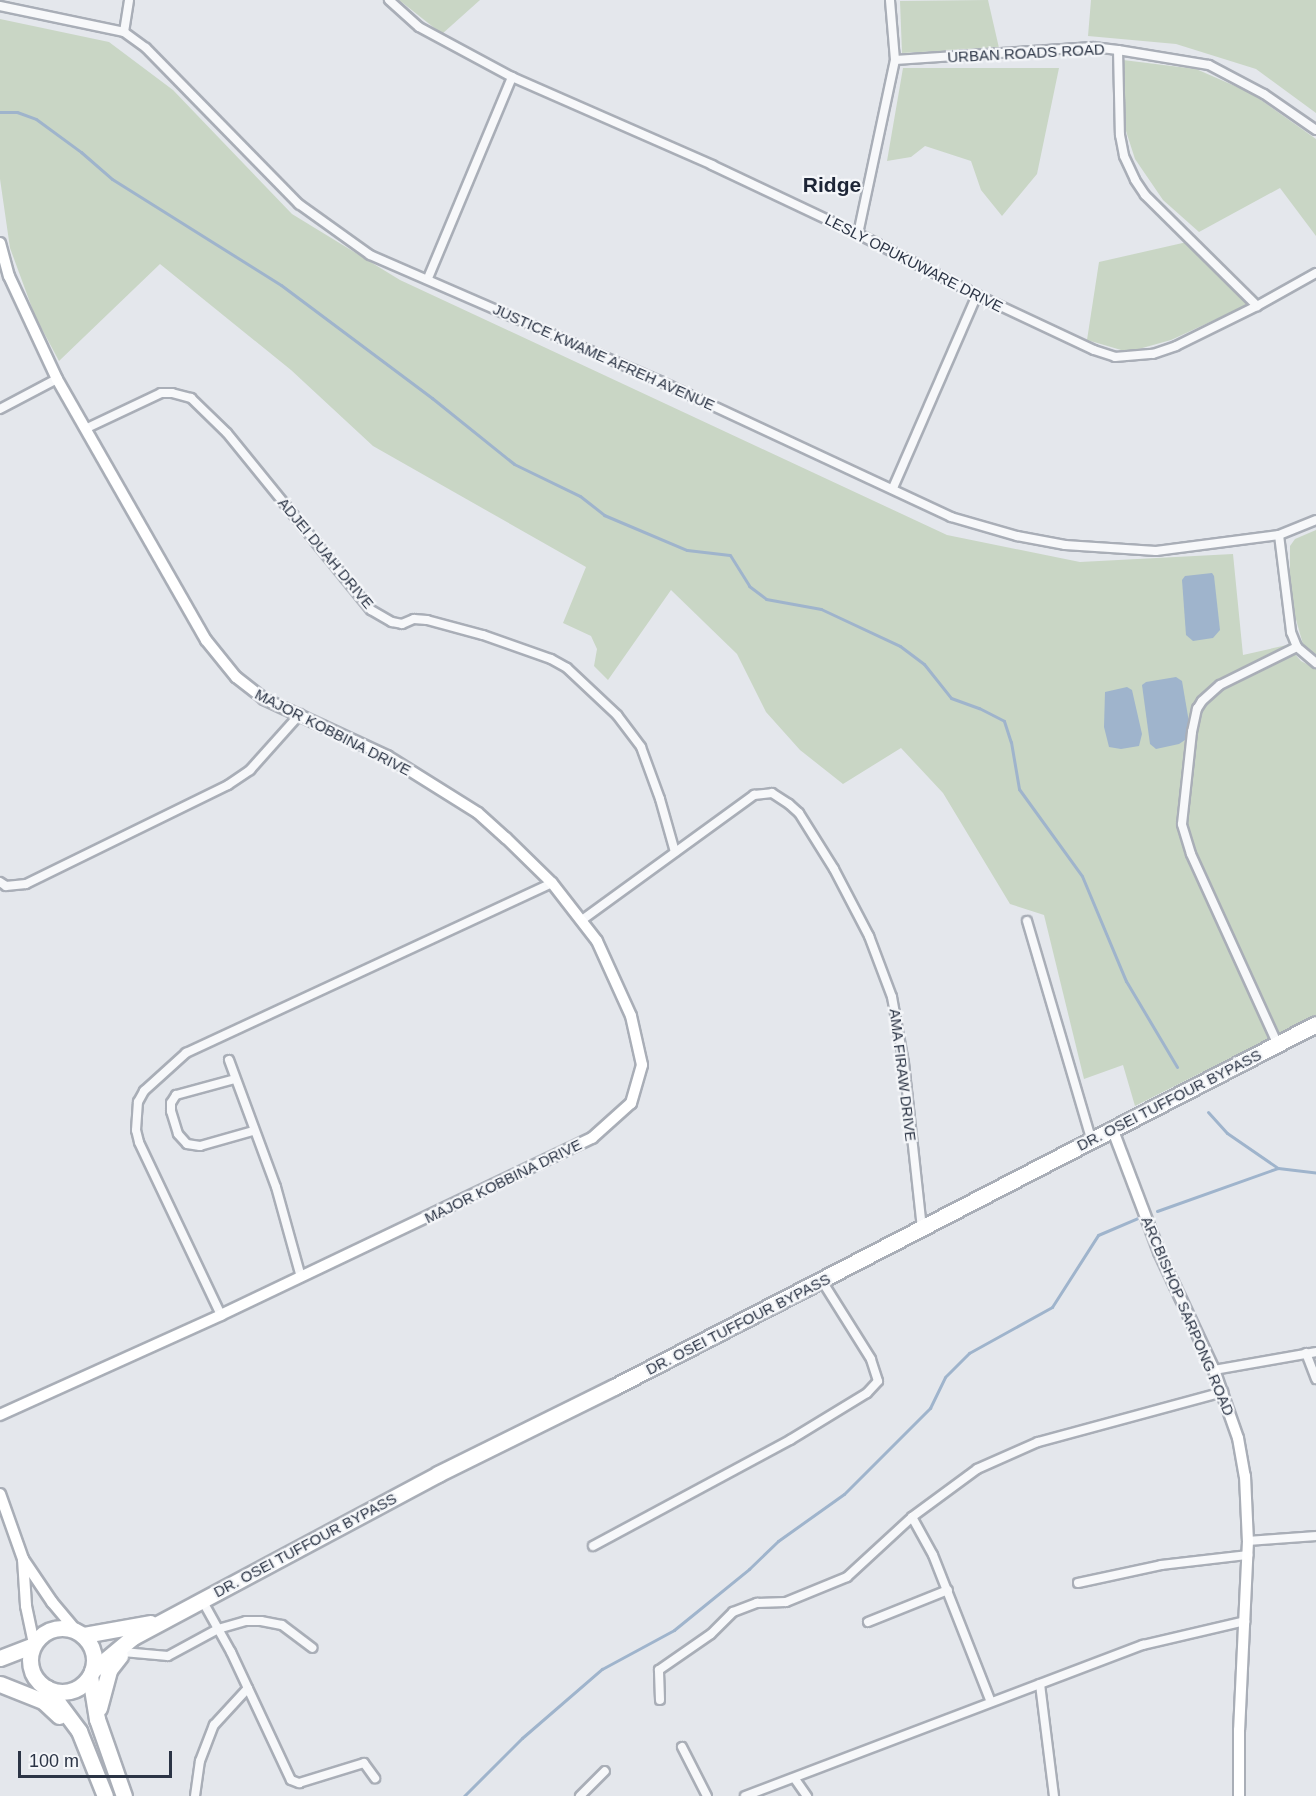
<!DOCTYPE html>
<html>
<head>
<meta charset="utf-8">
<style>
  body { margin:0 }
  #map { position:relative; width:1316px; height:1796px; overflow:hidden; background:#e4e7ec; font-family:Arial,sans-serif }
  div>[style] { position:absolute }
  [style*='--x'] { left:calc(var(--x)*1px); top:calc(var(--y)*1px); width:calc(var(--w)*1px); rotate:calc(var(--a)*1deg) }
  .green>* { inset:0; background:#c9d6c5 }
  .water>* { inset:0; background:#9fb4cc }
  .stream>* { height:3px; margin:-1.5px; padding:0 1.5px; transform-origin:1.5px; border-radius:1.5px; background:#9fb4cc }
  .roads { filter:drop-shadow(2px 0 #a9aeb7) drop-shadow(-2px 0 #a9aeb7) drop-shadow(0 2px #a9aeb7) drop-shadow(0 -2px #a9aeb7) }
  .street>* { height:8px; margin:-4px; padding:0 4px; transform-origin:4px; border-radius:4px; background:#f7f8fa }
  .secondary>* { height:10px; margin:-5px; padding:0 5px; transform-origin:5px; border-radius:5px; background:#fff }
  .highway>* { height:15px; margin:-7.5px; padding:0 7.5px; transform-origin:7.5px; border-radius:7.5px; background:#fff }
  .highway>.ring { margin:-7.5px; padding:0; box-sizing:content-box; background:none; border:15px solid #fff; border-radius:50% }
  span { translate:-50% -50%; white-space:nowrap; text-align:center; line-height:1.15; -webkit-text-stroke:4.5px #f4f6f9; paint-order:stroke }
  .street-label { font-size:15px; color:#2b3445 }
  .district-label { font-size:21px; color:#1d2536; font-weight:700 }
  .scale { position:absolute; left:18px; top:1751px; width:154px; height:27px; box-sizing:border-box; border:3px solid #2b3445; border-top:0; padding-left:8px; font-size:18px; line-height:21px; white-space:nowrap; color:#2b3445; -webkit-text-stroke:4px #f4f6f9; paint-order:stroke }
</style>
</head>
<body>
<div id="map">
  <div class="green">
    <div style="clip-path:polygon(399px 0,480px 0,442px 34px)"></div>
    <div style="clip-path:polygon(988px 0,999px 48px,902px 53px,900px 1px)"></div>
    <div style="clip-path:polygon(1091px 0,1316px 0,1316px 113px,1256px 69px,1176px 44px,1088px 36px)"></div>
    <div style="clip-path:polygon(0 19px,109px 42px,173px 90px,292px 214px,400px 280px,947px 535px,1080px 562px,1233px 554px,1243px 655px,1287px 645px,1301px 661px,1316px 669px,1316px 1015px,1135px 1106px,1123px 1065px,1084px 1079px,1044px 915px,1010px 904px,943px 793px,901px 748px,843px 784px,800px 750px,766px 712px,737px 654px,671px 590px,608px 680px,594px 666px,597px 649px,591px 636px,563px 623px,586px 567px,373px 446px,291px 370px,160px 264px,59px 361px,35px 316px,10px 248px,0 179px)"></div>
    <div style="clip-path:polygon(1123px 60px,1196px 69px,1251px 93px,1316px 139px,1316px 236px,1280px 188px,1199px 232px,1163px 200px,1135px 159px,1126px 131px)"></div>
    <div style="clip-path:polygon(903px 68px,1059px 68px,1037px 174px,1002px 216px,981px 190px,971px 161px,925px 146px,911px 157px,887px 161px)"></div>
    <div style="clip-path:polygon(1187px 242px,1249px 304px,1171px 340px,1128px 352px,1087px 340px,1099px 262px)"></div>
    <div style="clip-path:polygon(1316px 530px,1316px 660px,1304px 648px,1295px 616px,1290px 577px,1290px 546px,1295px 539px)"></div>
  </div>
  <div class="water">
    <div style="clip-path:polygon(1212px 573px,1214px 576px,1220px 630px,1213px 638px,1193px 641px,1186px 635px,1182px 580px,1185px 576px)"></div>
    <div style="clip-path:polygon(1176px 677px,1182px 681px,1190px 728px,1188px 738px,1179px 744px,1156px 749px,1150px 744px,1142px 685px,1146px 682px)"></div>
    <div style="clip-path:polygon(1127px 687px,1132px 690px,1142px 734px,1139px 746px,1121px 749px,1109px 747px,1104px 727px,1105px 692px)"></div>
  </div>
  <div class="stream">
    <div style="--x:0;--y:112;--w:17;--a:0"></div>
    <div style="--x:17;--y:112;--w:20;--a:20"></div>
    <div style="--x:36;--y:119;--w:56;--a:36.3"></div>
    <div style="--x:81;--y:152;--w:41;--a:41.1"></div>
    <div style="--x:112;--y:179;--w:199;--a:32.1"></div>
    <div style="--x:281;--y:285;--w:189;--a:36.8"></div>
    <div style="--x:432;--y:398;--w:105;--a:38.8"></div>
    <div style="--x:514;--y:464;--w:73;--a:25.9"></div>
    <div style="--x:580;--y:496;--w:31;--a:38"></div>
    <div style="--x:604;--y:515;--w:90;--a:22.9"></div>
    <div style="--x:687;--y:550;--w:43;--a:6.6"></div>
    <div style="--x:730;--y:555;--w:36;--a:58"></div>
    <div style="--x:749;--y:586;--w:21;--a:37"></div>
    <div style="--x:766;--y:599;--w:56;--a:10.3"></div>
    <div style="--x:821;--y:609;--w:87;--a:25.1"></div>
    <div style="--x:900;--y:646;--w:30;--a:37"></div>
    <div style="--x:924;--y:664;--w:43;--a:51.5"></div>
    <div style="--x:951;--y:698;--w:30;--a:20"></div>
    <div style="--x:979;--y:708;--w:28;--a:27"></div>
    <div style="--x:1004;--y:721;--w:22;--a:72"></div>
    <div style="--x:1011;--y:742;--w:48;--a:80.3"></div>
    <div style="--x:1019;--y:789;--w:107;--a:54.1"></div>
    <div style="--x:1082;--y:876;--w:114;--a:67.3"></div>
    <div style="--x:1126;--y:981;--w:100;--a:59.3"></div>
    <div style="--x:1208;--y:1112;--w:28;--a:48"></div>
    <div style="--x:1227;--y:1133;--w:62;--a:34.5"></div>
    <div style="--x:1157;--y:1211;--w:128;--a:-19.6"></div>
    <div style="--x:1278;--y:1168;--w:38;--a:7"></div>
    <div style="--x:464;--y:1796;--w:82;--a:-45"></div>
    <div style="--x:522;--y:1738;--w:106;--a:-40.8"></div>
    <div style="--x:602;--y:1669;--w:82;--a:-28.4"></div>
    <div style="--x:674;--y:1630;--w:97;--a:-39.1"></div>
    <div style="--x:749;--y:1569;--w:40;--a:-44"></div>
    <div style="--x:778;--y:1541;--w:81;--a:-35.5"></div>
    <div style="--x:844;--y:1494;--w:122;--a:-45"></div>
    <div style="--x:930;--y:1408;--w:34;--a:-64"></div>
    <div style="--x:945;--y:1377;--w:34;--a:-45"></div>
    <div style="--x:969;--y:1353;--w:95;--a:-29"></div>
    <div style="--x:1052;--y:1307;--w:85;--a:-57.4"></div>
    <div style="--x:1098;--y:1235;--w:43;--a:-23"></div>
  </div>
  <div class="roads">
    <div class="street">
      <div style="--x:389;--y:0;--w:40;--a:42"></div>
      <div style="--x:419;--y:27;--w:106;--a:28.3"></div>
      <div style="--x:512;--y:77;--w:219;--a:23.7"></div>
      <div style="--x:712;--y:165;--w:161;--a:25.3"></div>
      <div style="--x:858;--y:234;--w:134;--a:27.1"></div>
      <div style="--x:977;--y:295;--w:129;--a:25.2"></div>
      <div style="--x:1094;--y:350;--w:22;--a:18"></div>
      <div style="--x:1115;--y:357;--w:38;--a:-5"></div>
      <div style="--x:1153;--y:354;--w:24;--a:-19"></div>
      <div style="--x:1176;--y:346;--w:90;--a:-26.3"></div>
      <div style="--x:1257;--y:306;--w:68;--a:-29.2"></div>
      <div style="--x:0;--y:6;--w:127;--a:11.8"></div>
      <div style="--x:124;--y:32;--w:27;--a:36"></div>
      <div style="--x:146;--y:48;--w:219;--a:45.6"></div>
      <div style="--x:299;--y:204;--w:87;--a:35.7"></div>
      <div style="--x:370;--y:255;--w:318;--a:23.5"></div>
      <div style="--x:662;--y:382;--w:319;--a:25"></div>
      <div style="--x:951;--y:517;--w:69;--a:16.1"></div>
      <div style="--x:1017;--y:536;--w:49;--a:10.6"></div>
      <div style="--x:1065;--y:545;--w:91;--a:3.8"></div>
      <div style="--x:1156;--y:551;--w:124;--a:-7.4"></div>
      <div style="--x:1279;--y:535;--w:40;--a:-22"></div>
      <div style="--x:124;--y:32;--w:32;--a:-81"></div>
      <div style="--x:1118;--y:50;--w:85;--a:88.7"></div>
      <div style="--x:1120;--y:135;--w:21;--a:79"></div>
      <div style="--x:1124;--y:156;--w:26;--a:65"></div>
      <div style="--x:1135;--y:180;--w:18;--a:56"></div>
      <div style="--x:1145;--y:195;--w:158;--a:44.7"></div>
      <div style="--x:895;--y:60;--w:198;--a:-3.8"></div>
      <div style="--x:1093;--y:47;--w:25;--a:7"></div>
      <div style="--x:1118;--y:50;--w:92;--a:9.4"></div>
      <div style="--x:1209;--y:65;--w:62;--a:27.8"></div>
      <div style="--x:1264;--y:94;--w:63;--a:34.7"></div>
      <div style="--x:858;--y:234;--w:178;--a:-78"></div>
      <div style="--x:895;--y:60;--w:60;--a:-94.8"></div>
      <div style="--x:428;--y:278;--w:218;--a:-67.3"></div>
      <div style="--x:0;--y:409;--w:64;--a:-27.8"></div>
      <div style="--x:85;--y:429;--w:84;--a:-25.3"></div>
      <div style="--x:161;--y:393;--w:11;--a:0"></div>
      <div style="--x:172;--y:393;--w:20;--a:15"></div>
      <div style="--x:191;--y:398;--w:50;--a:44.2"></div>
      <div style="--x:227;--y:433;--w:228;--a:50.9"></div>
      <div style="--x:371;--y:610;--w:24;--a:30"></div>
      <div style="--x:392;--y:622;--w:10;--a:11"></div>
      <div style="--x:402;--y:624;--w:13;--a:-23"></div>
      <div style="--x:414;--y:619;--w:13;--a:4"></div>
      <div style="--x:427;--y:620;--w:58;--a:15"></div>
      <div style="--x:483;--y:635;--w:72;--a:19.4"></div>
      <div style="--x:551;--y:659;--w:18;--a:29"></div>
      <div style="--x:567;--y:668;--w:69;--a:43.2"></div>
      <div style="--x:617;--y:715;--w:40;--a:53"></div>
      <div style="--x:641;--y:747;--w:55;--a:69.9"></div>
      <div style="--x:660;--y:799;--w:55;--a:74.2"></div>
      <div style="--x:893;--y:488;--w:210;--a:-66.5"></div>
      <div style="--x:1279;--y:535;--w:98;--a:82.9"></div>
      <div style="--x:1291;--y:632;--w:16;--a:68"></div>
      <div style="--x:1297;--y:647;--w:25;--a:40"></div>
      <div style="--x:0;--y:882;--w:7;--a:34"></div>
      <div style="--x:6;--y:886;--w:20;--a:-6"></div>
      <div style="--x:26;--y:884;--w:225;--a:-26.1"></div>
      <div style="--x:228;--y:785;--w:27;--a:-34"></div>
      <div style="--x:250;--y:770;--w:75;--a:-48.2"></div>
      <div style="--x:582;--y:920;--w:213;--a:-36"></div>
      <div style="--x:754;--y:795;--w:18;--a:-6"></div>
      <div style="--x:772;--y:793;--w:20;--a:33"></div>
      <div style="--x:789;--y:804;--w:13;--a:42"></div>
      <div style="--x:799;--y:813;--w:66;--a:58"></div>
      <div style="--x:834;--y:869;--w:76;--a:62.4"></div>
      <div style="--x:869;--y:936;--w:65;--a:69.3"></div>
      <div style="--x:892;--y:997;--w:67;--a:79.7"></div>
      <div style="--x:904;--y:1063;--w:167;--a:83.8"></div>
      <div style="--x:1027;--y:921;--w:226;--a:73.6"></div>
      <div style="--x:1278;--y:1045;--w:210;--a:-114.5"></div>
      <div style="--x:1191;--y:854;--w:31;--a:-107"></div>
      <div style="--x:1182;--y:824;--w:93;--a:-83.8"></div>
      <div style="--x:1192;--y:732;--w:24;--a:-78"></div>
      <div style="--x:1197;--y:709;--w:9;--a:-58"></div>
      <div style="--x:1202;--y:701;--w:24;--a:-42"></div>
      <div style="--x:1220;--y:685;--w:86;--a:-26.3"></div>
      <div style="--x:229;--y:1060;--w:135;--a:69.7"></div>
      <div style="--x:276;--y:1187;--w:93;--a:74.5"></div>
      <div style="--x:235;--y:1079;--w:61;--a:164.8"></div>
      <div style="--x:176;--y:1095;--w:9;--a:122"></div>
      <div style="--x:171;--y:1103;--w:8;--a:90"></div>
      <div style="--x:171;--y:1111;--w:24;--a:73"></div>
      <div style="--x:178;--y:1134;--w:13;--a:48"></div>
      <div style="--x:187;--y:1144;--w:13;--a:9"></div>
      <div style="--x:200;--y:1146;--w:55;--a:-15.8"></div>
      <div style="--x:221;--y:1315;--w:191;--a:-115.4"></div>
      <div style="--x:139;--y:1142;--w:12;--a:-104"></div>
      <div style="--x:136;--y:1130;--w:28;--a:-86"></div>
      <div style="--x:138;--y:1102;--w:13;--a:-61"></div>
      <div style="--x:144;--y:1091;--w:57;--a:-42.1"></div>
      <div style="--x:186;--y:1053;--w:404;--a:-24.9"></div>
      <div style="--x:1306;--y:1353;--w:28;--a:69"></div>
      <div style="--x:1214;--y:1370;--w:104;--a:-10"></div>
      <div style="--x:912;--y:1517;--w:43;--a:61.1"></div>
      <div style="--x:933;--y:1555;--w:158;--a:68.5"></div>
      <div style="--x:1248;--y:1541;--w:68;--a:-4.2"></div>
      <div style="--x:593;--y:1546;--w:224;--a:-28.3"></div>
      <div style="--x:790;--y:1440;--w:90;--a:-31.4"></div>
      <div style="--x:867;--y:1393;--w:16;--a:-47"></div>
      <div style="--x:878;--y:1381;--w:23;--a:-108"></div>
      <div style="--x:871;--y:1359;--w:92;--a:-122.1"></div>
      <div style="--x:1078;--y:1583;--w:85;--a:-12.2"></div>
      <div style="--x:1161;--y:1565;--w:88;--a:-6.6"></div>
      <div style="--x:202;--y:1600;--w:60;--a:60.9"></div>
      <div style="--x:231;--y:1652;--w:141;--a:64.9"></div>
      <div style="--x:291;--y:1780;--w:9;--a:21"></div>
      <div style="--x:299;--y:1783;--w:68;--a:-17.1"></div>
      <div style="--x:364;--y:1763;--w:19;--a:54"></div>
      <div style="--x:868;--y:1622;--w:86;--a:-21.8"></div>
      <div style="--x:123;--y:1652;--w:45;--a:5.1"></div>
      <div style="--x:168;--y:1656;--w:57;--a:-28.4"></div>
      <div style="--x:218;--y:1629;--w:29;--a:-16"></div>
      <div style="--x:246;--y:1621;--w:15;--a:0"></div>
      <div style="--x:261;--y:1621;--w:21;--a:11"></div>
      <div style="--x:282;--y:1625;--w:38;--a:37"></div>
      <div style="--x:1040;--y:1684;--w:113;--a:82.9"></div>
      <div style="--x:660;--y:1700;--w:30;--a:-92"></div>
      <div style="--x:659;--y:1670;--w:63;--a:-34.7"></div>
      <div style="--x:711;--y:1634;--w:31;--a:-45"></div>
      <div style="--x:733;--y:1612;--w:26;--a:-21"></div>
      <div style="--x:757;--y:1603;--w:29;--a:-2"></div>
      <div style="--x:786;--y:1602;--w:66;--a:-22.3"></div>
      <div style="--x:847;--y:1577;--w:88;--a:-42.7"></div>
      <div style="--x:912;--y:1517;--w:81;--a:-36.4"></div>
      <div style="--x:977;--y:1469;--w:67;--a:-23.9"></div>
      <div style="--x:1038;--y:1442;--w:192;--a:-15.1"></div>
      <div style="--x:682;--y:1747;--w:55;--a:63"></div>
      <div style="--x:795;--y:1779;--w:21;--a:55"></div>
      <div style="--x:195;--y:1796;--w:35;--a:-82"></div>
      <div style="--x:200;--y:1761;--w:39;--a:-69"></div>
      <div style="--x:214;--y:1725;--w:50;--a:-47.4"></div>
      <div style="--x:580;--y:1796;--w:35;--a:-45"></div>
      <div style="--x:745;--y:1796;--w:426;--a:-20.8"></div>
      <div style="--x:1143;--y:1645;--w:105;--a:-13.2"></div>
    </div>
    <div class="secondary">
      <div style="--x:0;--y:243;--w:34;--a:75"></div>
      <div style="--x:9;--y:276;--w:114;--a:65"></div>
      <div style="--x:57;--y:379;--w:301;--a:60.3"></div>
      <div style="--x:206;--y:640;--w:48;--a:51"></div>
      <div style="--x:236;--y:677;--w:36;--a:38"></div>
      <div style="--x:264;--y:699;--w:136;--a:24.9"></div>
      <div style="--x:387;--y:756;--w:107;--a:32.1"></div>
      <div style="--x:478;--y:813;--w:38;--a:42"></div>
      <div style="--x:506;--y:838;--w:64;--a:44.4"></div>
      <div style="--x:552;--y:883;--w:73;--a:52.2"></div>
      <div style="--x:597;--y:941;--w:82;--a:65.6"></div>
      <div style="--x:631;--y:1016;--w:50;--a:77.3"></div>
      <div style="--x:642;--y:1065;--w:40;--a:106"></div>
      <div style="--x:631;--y:1103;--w:52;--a:138.1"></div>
      <div style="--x:592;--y:1138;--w:411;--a:154.5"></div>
      <div style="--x:221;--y:1315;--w:243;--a:155.7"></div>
      <div style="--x:1112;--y:1128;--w:133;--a:69.2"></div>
      <div style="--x:1159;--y:1252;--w:130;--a:65"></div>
      <div style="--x:1214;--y:1370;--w:72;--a:70.6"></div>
      <div style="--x:1238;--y:1438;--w:39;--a:80"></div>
      <div style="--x:1245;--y:1476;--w:65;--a:87.4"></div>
      <div style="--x:1248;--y:1541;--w:189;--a:92.7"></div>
      <div style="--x:1239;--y:1730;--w:66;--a:90"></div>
      <div style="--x:0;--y:1494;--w:69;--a:70.5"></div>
      <div style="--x:23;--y:1559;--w:52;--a:56"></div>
      <div style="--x:52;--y:1602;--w:35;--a:50"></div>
      <div style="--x:23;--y:1559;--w:47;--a:86.3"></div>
      <div style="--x:26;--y:1606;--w:38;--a:78"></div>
    </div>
    <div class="highway">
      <div class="ring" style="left:30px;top:1628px;width:49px;height:49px"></div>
      <div style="--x:84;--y:1635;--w:67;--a:-10.3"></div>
      <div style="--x:0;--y:1658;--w:34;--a:-21"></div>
      <div style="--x:92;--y:1671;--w:53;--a:-39.7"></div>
      <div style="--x:133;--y:1637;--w:346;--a:-28.1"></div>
      <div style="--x:438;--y:1474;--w:196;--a:-26.3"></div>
      <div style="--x:614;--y:1387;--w:790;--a:-27.34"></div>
      <div style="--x:90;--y:1676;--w:44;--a:80.8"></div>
      <div style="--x:97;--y:1719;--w:82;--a:70.7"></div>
      <div style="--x:0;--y:1684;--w:46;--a:21.6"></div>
      <div style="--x:43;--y:1701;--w:22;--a:43"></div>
      <div style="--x:47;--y:1688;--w:54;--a:53.3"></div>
      <div style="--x:79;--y:1731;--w:70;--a:68.2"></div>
      <div style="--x:99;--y:1708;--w:39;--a:-75"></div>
      <div style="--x:109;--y:1670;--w:18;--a:-52"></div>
    </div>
  </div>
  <div class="street-label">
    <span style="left:1026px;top:53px;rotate:-3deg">URBAN ROADS ROAD</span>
    <span style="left:914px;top:263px;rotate:27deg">LESLY OPUKUWARE DRIVE</span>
    <span style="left:604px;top:357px;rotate:24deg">JUSTICE KWAME AFREH AVENUE</span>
    <span style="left:326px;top:553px;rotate:50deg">ADJEI DUAH DRIVE</span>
    <span style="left:333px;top:732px;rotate:27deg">MAJOR KOBBINA DRIVE</span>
    <span style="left:903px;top:1075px;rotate:83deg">AMA FIRAW DRIVE</span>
    <span style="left:1169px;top:1100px;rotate:-27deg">DR. OSEI TUFFOUR BYPASS</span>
    <span style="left:503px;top:1181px;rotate:-26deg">MAJOR KOBBINA DRIVE</span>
    <span style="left:1188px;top:1316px;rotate:67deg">ARCBISHOP SARPONG ROAD</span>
    <span style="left:738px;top:1324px;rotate:-27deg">DR. OSEI TUFFOUR BYPASS</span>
    <span style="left:305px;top:1545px;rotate:-28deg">DR. OSEI TUFFOUR BYPASS</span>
  </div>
  <div class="district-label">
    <span style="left:832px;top:185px">Ridge</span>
  </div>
  <div class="scale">100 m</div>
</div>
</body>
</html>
